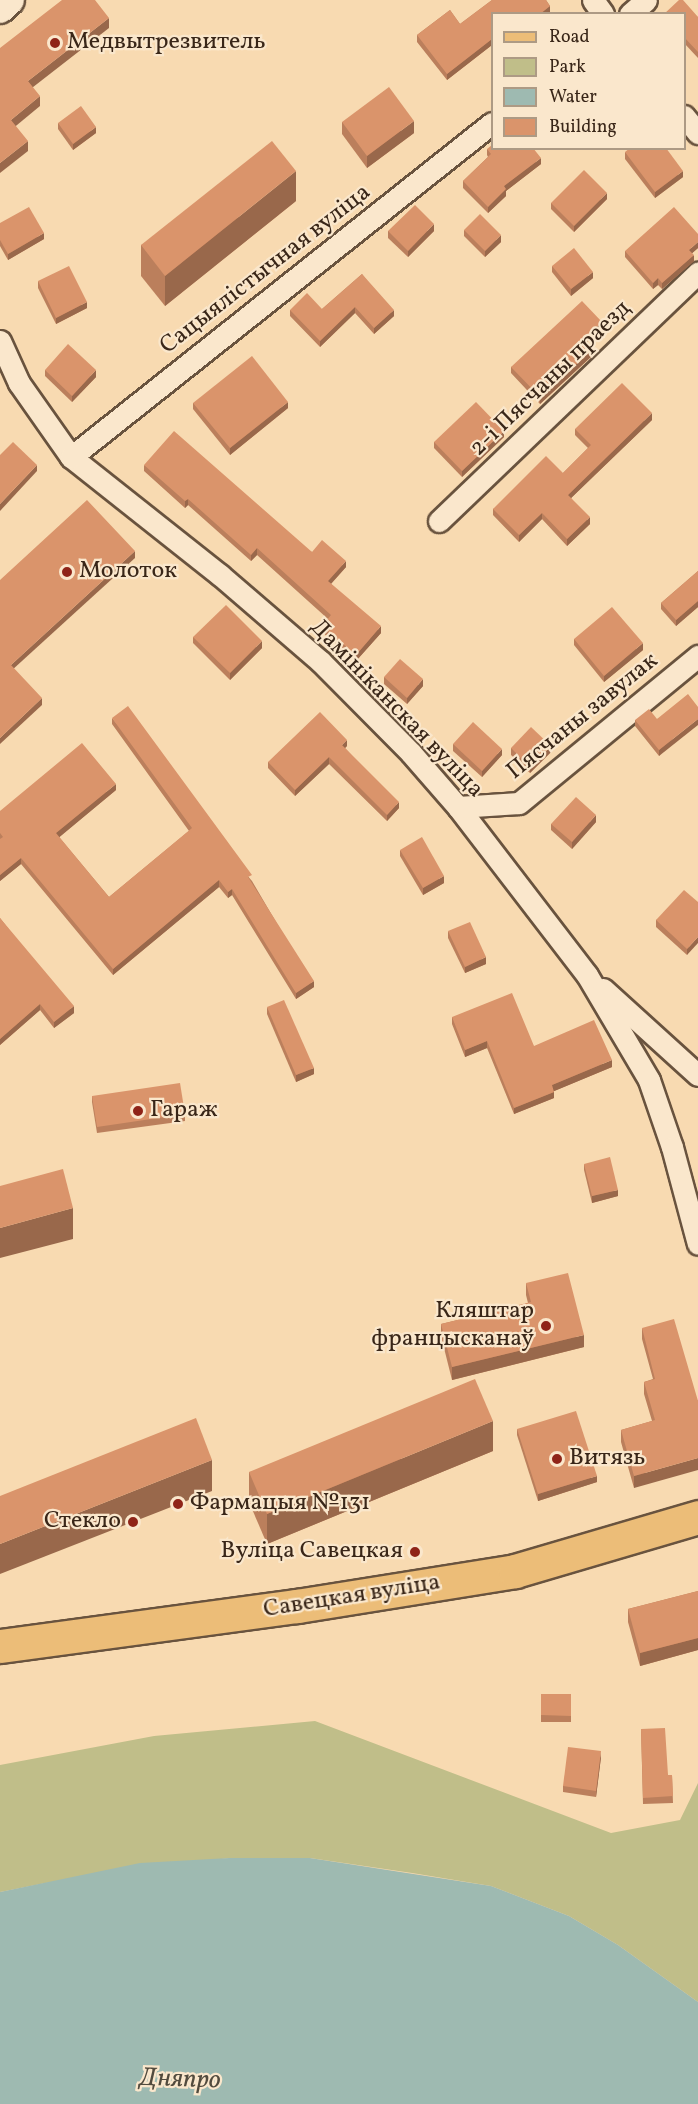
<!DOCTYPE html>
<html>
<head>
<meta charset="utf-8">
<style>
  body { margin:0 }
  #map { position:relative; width:698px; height:2104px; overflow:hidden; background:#f8dab1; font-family:Vollkorn,serif }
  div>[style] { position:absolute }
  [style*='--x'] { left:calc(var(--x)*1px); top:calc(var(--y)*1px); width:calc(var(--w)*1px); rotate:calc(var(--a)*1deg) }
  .green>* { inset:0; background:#c0be89 }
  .water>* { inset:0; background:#9ebab1 }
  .roads { filter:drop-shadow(2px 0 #69533e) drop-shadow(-2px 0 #69533e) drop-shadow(0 2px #69533e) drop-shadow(0 -2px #69533e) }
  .street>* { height:21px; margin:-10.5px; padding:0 10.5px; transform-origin:10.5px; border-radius:10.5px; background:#fae7cc }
  .secondary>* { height:30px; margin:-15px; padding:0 15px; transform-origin:15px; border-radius:15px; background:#fae7cc }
  .primary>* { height:33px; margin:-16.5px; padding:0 16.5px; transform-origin:16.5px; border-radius:16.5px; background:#ecbd78 }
  .wall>* { inset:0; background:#bb7f5c }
  .shaded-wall>* { inset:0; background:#99684b }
  .building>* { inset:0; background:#da946b }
  .dots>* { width:16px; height:16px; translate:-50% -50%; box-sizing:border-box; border:3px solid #fae7cc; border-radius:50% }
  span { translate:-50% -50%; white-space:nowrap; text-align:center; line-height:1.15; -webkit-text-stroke:4.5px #fae7cc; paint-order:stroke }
  .poi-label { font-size:24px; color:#392618 }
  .left { translate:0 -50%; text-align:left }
  .right { translate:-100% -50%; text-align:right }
  .street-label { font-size:24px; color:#392618 }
  .water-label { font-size:26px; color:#524b3e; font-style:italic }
  .legend { position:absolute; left:491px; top:12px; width:195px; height:138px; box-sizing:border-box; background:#fae7cc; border:2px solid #ad9a84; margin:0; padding:8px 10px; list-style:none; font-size:18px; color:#392618 }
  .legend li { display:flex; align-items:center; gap:12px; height:30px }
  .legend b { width:30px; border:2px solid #ad9a84 }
</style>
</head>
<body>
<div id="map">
  <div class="green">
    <div style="clip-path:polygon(315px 1721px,611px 1833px,680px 1820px,698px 1783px,698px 2002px,618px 1945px,569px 1916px,491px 1886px,412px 1873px,310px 1858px,229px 1858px,46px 1883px,0 1892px,0 1765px,154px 1736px)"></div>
  </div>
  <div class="water">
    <div style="clip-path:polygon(229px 1858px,310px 1858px,491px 1886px,569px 1916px,618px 1945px,698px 2002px,698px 2104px,0 2104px,0 1892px,140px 1863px)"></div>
  </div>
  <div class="roads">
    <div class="street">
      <div style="--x:593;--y:0;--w:17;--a:54"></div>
      <div style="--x:630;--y:14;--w:21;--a:-41"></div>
      <div style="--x:684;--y:116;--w:22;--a:51"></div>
      <div style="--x:0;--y:341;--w:46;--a:65.7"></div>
      <div style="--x:19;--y:383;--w:90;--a:54.9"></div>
      <div style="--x:71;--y:457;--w:190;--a:38.4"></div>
      <div style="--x:220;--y:575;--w:132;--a:40.7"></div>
      <div style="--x:320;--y:661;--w:129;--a:45.3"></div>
      <div style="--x:411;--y:753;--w:72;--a:49"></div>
      <div style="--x:458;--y:807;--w:212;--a:52.5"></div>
      <div style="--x:587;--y:975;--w:122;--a:59.4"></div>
      <div style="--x:649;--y:1080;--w:71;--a:71.1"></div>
      <div style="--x:672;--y:1147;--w:100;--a:75"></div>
      <div style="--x:71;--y:457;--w:537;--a:-38.43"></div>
      <div style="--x:439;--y:521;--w:359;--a:-43.8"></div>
      <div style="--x:458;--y:807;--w:61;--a:-3.8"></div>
      <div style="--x:519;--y:803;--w:232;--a:-39.4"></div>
      <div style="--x:603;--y:989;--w:128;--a:42.2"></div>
    </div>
    <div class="secondary">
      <div style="--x:0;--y:8;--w:12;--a:-42"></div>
    </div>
    <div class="primary">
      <div style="--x:0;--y:1646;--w:300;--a:-7.7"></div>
      <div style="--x:297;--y:1606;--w:221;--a:-9.1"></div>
      <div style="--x:515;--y:1571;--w:191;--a:-16.4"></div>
    </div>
  </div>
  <div class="wall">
    <div style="clip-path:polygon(492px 0,546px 0,550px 6px,550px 12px,549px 14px,492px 14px,492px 45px,447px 80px,417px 42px,417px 35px,450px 10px,460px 24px)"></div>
    <div style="clip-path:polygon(684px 14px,698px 17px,698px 58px,684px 43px)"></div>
    <div style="clip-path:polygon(342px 122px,414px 133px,367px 168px,342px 134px)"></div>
    <div style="clip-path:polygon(58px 123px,96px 133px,73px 150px,58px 129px)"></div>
    <div style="clip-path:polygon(487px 149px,541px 164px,506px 191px,506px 196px,488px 213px,463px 188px,463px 181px,488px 157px,487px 155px)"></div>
    <div style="clip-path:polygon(625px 152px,683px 177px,655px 198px,625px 159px)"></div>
    <div style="clip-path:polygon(607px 199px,574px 232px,551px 209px,551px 203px)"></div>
    <div style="clip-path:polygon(296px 201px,165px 306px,141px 276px,141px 245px)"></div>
    <div style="clip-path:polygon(0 223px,44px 239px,8px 260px,0 246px)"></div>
    <div style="clip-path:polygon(464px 230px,501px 242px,485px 257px,464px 236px)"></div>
    <div style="clip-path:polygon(388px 231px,434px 231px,408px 257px,388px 238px)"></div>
    <div style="clip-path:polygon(698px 248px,692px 253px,694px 261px,662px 289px,658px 285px,653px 289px,625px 257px,625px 251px)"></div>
    <div style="clip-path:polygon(552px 266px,593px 278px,571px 296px,552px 272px)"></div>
    <div style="clip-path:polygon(362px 274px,394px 316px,374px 334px,355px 313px,320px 347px,290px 316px,290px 310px,322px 309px)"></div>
    <div style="clip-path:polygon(38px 281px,87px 308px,56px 324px,38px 288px)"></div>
    <div style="clip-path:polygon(602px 328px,587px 342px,593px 355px,540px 404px,511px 373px,511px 367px)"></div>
    <div style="clip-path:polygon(45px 370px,96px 377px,72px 402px,45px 376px)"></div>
    <div style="clip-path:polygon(193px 403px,288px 408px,230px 455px,193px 409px)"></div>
    <div style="clip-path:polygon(652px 420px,571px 498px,590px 524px,567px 546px,542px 519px,519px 542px,493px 515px,493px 509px,563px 473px,588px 448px,575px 435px,575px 429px)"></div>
    <div style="clip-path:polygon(504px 437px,462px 477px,434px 448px,434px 442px)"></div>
    <div style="clip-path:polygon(144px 465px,312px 552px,346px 567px,331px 584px,381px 633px,356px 661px,322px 632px,322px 626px,328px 619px,257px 555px,251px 561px,188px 505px,185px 508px,144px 471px)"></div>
    <div style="clip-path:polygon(698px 571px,698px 607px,676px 626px,661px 609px,661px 603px)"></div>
    <div style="clip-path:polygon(193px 637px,262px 648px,230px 680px,193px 643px)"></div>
    <div style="clip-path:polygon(574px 639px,643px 650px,604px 682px,574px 645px)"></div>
    <div style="clip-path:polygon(384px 677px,423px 686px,407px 704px,384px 684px)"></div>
    <div style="clip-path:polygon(698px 707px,659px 756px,635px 726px,635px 720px,657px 719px)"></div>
    <div style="clip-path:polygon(112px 718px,252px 881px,314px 987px,296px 999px,232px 895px,228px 898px,219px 887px,113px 975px,21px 864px,0 881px,0 811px,116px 790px,59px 837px,109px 897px,189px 831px,112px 724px)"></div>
    <div style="clip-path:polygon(453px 744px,502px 755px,482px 777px,453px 751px)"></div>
    <div style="clip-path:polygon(347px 746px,345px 748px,399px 808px,387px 821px,329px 764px,295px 796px,268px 768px,268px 762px)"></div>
    <div style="clip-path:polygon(511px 748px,551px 752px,530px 773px,511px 755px)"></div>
    <div style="clip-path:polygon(596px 822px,572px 849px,551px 830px,551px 824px)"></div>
    <div style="clip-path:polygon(400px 850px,444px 883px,423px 895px,400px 856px)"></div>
    <div style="clip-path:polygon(698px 902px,687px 955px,656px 927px,656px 920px)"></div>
    <div style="clip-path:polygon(0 918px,74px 1013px,54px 1028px,40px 1010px,0 1045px)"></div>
    <div style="clip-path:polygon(448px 931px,486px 964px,465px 973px,448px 938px)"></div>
    <div style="clip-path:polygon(267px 1007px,314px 1074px,296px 1082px,267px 1014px)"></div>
    <div style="clip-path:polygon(452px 1017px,534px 1046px,612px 1067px,554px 1091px,554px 1098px,514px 1114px,487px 1048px,465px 1057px,452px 1024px)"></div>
    <div style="clip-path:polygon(92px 1096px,185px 1114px,185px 1121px,97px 1133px,92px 1102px)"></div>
    <div style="clip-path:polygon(584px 1164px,618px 1196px,592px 1203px,584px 1170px)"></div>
    <div style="clip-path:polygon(526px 1283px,584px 1347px,452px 1380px,441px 1336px,441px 1324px,528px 1303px,526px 1295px)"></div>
    <div style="clip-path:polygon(642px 1328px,698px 1401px,634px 1488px,621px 1442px,621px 1430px,652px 1421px,644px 1394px,644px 1382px,653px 1379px,642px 1339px)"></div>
    <div style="clip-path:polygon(517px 1429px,597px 1482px,538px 1501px,517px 1435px)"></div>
    <div style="clip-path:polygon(493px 1451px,267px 1544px,249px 1502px,249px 1472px)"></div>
    <div style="clip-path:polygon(698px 1591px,698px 1650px,640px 1666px,628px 1622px,628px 1609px)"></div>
    <div style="clip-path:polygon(541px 1694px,571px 1694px,571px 1722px,541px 1722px)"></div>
    <div style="clip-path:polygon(641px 1729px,668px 1775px,672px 1775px,673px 1803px,643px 1804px)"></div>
    <div style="clip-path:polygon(601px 1757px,596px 1797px,563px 1792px,563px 1786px)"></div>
  </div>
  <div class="shaded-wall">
    <div style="clip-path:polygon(550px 6px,550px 12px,549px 14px,540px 14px)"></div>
    <div style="clip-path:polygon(109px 18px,109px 28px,28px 91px,28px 81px)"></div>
    <div style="clip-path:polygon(492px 39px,492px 45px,447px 80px,447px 74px)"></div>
    <div style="clip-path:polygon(40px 96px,40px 106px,11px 130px,11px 120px)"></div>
    <div style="clip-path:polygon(414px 121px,414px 133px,367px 168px,367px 156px)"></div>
    <div style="clip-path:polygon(96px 127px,96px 133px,73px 150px,73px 144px)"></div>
    <div style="clip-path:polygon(28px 141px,28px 151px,0 173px,0 163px)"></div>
    <div style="clip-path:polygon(541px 158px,541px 164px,506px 191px,506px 196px,488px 213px,488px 207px,504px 186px)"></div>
    <div style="clip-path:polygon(296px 171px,296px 201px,165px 306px,165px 276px)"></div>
    <div style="clip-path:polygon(683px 171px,683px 177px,655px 198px,655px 192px)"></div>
    <div style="clip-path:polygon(607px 193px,607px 199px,574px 232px,574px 226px)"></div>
    <div style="clip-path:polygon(434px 224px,434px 231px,408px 257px,408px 251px)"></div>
    <div style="clip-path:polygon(44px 233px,44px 239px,8px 260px,8px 254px)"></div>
    <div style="clip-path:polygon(501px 235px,501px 242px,485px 257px,485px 251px)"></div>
    <div style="clip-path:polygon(698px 242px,698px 248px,689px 256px,689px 250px)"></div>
    <div style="clip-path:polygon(694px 255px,694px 261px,662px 289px,662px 283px)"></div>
    <div style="clip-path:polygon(593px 272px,593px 278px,571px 296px,571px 289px)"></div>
    <div style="clip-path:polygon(658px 278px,658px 285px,653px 289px,653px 283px)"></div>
    <div style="clip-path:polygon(87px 302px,87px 308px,56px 324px,56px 318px)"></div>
    <div style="clip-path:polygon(355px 307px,355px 313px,320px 347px,320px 341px)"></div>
    <div style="clip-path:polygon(394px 310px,394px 316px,374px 334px,374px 328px)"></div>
    <div style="clip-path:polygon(602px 322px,602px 328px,584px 345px,584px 338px)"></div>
    <div style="clip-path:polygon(593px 349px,593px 355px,540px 404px,540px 397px)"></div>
    <div style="clip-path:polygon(96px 370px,96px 377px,72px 402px,72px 396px)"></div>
    <div style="clip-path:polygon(288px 402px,288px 408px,230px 455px,230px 448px)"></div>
    <div style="clip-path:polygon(652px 413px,652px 420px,568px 501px,568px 495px)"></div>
    <div style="clip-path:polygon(504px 431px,504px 437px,462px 477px,462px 471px)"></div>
    <div style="clip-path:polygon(37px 465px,37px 471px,0 511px,0 504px)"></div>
    <div style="clip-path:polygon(188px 499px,188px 505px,185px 508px,185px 501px)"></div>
    <div style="clip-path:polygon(542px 513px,542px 519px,519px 542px,519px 535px)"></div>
    <div style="clip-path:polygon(590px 517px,590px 524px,567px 546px,567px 539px)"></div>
    <div style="clip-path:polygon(257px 548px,257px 555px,251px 561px,251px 555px)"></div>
    <div style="clip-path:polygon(135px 551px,135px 558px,11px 671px,11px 665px)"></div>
    <div style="clip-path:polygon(346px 561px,346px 567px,328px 587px,328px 581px)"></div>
    <div style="clip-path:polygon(698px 601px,698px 607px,676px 626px,676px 620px)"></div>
    <div style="clip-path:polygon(381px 626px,381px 633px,356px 661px,356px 655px)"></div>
    <div style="clip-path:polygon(262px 641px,262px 648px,230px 680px,230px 673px)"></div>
    <div style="clip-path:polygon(643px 643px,643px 650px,604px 682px,604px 676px)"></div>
    <div style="clip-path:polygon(423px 679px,423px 686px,407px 704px,407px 698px)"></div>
    <div style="clip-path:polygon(42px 698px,42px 705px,0 744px,0 738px)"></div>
    <div style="clip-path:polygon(698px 719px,698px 725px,659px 756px,659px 750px)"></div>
    <div style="clip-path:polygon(347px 740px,347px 746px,342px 751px,342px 745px)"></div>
    <div style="clip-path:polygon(551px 746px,551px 752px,530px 773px,530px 767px)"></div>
    <div style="clip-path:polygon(502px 749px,502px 755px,482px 777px,482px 771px)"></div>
    <div style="clip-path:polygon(329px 757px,329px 764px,295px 796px,295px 790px)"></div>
    <div style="clip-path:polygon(116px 784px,116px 790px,56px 840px,56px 833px)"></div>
    <div style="clip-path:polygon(399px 802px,399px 808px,387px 821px,387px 815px)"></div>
    <div style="clip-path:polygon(596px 815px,596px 822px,572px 849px,572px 842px)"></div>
    <div style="clip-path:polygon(21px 858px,21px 864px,0 881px,0 875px)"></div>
    <div style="clip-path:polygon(444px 876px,444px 883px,423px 895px,423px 888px)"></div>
    <div style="clip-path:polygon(219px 880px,219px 887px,113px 975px,113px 969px)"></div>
    <div style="clip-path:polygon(232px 889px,232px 895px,228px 898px,228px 892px)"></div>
    <div style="clip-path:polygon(698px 937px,698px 943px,687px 955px,687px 949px)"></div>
    <div style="clip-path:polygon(486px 957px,486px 964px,465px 973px,465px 967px)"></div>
    <div style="clip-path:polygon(314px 981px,314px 987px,296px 999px,296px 993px)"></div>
    <div style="clip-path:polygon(40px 1004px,40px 1010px,0 1045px,0 1039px)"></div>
    <div style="clip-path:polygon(74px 1006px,74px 1013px,54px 1028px,54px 1022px)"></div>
    <div style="clip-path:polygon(487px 1041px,487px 1048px,465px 1057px,465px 1050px)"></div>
    <div style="clip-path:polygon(612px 1060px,612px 1067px,552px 1092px,552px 1085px)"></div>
    <div style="clip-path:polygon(314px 1068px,314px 1074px,296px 1082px,296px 1075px)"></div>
    <div style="clip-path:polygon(554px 1092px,554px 1098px,514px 1114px,514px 1108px)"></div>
    <div style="clip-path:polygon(618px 1190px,618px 1196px,592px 1203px,592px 1196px)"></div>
    <div style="clip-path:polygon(73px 1208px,73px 1239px,0 1258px,0 1228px)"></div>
    <div style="clip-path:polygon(584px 1335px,584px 1347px,452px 1380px,452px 1367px)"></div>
    <div style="clip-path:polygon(493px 1421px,493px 1451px,267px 1544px,267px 1514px)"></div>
    <div style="clip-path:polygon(698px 1458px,698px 1470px,634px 1488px,634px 1476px)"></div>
    <div style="clip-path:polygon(212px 1460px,212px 1491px,0 1574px,0 1544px)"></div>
    <div style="clip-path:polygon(597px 1476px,597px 1482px,538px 1501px,538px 1494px)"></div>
    <div style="clip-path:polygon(698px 1638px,698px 1650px,640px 1666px,640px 1653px)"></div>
    <div style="clip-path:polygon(601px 1751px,601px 1757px,596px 1797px,596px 1791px)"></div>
  </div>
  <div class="building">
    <div style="clip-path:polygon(62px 0,95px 0,109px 18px,28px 81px,40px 96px,11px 120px,28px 141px,0 163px,0 48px)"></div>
    <div style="clip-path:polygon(492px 0,546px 0,550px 6px,540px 14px,492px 14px,492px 39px,447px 74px,417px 35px,450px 10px,460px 24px)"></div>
    <div style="clip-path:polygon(679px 0,683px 0,698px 17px,698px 52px,684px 37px,684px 14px,664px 14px)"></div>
    <div style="clip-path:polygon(389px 87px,414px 121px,367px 156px,342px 122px)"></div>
    <div style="clip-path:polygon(81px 106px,96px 127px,73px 144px,58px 123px)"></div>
    <div style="clip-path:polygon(272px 141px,296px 171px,165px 276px,141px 245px)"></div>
    <div style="clip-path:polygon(492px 145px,492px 148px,533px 148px,541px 158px,504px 186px,506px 189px,488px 207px,463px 181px,491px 154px,487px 149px)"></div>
    <div style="clip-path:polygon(630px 148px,666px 148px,683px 171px,655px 192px,625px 152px)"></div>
    <div style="clip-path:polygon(584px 170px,607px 193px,574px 226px,551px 203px)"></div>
    <div style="clip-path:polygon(415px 205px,434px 224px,408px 251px,388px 231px)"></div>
    <div style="clip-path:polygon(29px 207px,44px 233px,8px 254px,0 240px,0 223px)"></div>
    <div style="clip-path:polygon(674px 207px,698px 234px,698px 242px,689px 250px,694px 255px,662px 283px,658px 278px,653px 283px,625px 251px)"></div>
    <div style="clip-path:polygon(480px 214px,501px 235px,485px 251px,464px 230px)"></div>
    <div style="clip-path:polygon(574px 248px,593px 272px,571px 289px,552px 266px)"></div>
    <div style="clip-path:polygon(69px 266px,87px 302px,56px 318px,38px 281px)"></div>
    <div style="clip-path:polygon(362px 274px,394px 310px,374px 328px,355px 307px,320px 341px,290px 310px,307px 293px,322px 309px)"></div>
    <div style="clip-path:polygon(582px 301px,602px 322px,584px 338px,593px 349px,540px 397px,511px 367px)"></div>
    <div style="clip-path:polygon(68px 344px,96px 370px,72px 396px,45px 370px)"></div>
    <div style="clip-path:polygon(252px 356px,288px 402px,230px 448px,193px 403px)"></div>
    <div style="clip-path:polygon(622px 383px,652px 413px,568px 495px,590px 517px,567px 539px,542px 513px,519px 535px,493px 509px,546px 456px,563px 473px,591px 445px,575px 429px)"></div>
    <div style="clip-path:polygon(476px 402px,504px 431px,462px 471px,434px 442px)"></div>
    <div style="clip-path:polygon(174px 431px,312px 552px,322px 540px,346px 561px,328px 581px,381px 626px,356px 655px,322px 626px,331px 615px,257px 548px,251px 555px,188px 499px,185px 501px,144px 465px)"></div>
    <div style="clip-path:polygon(13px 442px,37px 465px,0 504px,0 455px)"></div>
    <div style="clip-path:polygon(87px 500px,135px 551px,11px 665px,42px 698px,0 738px,0 580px)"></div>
    <div style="clip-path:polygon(698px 571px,698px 601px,676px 620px,661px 603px)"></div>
    <div style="clip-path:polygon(226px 605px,262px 641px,230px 673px,193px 637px)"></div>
    <div style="clip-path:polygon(612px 607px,643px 643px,604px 676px,574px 639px)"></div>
    <div style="clip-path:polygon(400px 659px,423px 679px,407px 698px,384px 677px)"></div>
    <div style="clip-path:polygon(688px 694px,698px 707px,698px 719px,659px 750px,635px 720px,649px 709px,657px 719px)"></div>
    <div style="clip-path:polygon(128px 706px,252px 875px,248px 877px,314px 981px,296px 993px,232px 889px,228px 892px,219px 880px,113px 969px,21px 858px,0 875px,0 839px,3px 837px,0 833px,0 811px,82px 743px,116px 784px,56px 833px,109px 897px,192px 828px,112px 718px)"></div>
    <div style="clip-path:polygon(320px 712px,347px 740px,342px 745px,399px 802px,387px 815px,329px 757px,295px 790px,268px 762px)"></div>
    <div style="clip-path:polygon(473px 722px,502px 749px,482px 771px,453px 744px)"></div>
    <div style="clip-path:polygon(531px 727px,551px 746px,530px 767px,511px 748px)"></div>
    <div style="clip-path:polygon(576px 797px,596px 815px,572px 842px,551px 824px)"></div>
    <div style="clip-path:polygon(422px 837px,444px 876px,423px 888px,400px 850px)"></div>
    <div style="clip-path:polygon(684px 890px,698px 902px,698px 937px,687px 949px,656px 920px)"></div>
    <div style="clip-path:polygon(0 918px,74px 1006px,54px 1022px,40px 1004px,0 1039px)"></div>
    <div style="clip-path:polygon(470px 922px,486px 957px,465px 967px,448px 931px)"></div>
    <div style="clip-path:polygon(512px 993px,534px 1046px,594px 1020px,612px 1060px,552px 1085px,554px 1092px,514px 1108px,487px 1041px,465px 1050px,452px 1017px)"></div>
    <div style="clip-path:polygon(284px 1000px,314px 1068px,296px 1075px,267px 1007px)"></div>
    <div style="clip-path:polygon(180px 1083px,185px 1114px,97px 1127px,92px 1096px)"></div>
    <div style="clip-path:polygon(610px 1157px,618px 1190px,592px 1196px,584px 1164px)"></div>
    <div style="clip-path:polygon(63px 1169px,73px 1208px,0 1228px,0 1186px)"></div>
    <div style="clip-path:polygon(568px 1273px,584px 1335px,452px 1367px,441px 1324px,531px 1302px,526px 1283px)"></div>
    <div style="clip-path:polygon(674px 1319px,698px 1401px,698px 1458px,634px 1476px,621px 1430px,655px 1420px,644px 1382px,655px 1379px,642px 1328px)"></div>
    <div style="clip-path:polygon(475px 1379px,493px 1421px,267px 1514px,249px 1472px)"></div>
    <div style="clip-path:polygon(576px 1411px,597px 1476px,538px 1494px,517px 1429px)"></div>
    <div style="clip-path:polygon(196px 1418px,212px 1460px,0 1544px,0 1496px)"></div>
    <div style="clip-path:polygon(698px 1591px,698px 1638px,640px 1653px,628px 1609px)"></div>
    <div style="clip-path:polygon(541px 1694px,571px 1694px,571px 1716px,541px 1715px)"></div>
    <div style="clip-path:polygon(665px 1728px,668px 1775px,672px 1775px,673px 1796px,643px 1798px,641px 1729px)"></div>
    <div style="clip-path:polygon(568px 1747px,601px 1751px,596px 1791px,563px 1786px)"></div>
  </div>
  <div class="dots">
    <div style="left:55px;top:43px;background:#8f2418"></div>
    <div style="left:67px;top:572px;background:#8f2418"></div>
    <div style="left:138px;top:1111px;background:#8f2418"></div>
    <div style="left:546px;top:1326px;background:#8f2418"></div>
    <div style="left:557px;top:1459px;background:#8f2418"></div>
    <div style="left:178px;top:1504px;background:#8f2418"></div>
    <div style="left:133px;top:1522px;background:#8f2418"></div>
    <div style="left:415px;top:1552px;background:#8f2418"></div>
  </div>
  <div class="poi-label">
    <span class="left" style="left:67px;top:43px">Медвытрезвитель</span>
    <span class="left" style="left:79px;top:572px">Молоток</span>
    <span class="left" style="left:150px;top:1111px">Гараж</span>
    <span class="right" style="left:534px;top:1326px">Кляштар<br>францысканаў</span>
    <span class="left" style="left:569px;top:1459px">Витязь</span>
    <span class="left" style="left:190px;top:1504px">Фармацыя №131</span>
    <span class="right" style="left:121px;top:1522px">Стекло</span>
    <span class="right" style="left:403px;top:1552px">Вуліца Савецкая</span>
  </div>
  <div class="street-label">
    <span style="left:266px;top:270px;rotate:-38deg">Сацыялістычная вуліца</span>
    <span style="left:551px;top:379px;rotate:-44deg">2-і Пясчаны праезд</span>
    <span style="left:396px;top:709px;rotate:46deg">Дамініканская вуліца</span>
    <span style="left:583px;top:717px;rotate:-39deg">Пясчаны завулак</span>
    <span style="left:352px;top:1597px;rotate:-9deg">Савецкая вуліца</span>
  </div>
  <div class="water-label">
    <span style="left:180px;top:2080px;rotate:2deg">Дняпро</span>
  </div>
  <ul class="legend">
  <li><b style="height:8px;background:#ecbd78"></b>Road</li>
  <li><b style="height:16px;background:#c0be89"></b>Park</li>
  <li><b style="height:16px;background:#9ebab1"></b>Water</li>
  <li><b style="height:16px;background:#da946b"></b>Building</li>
  </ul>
</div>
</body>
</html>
